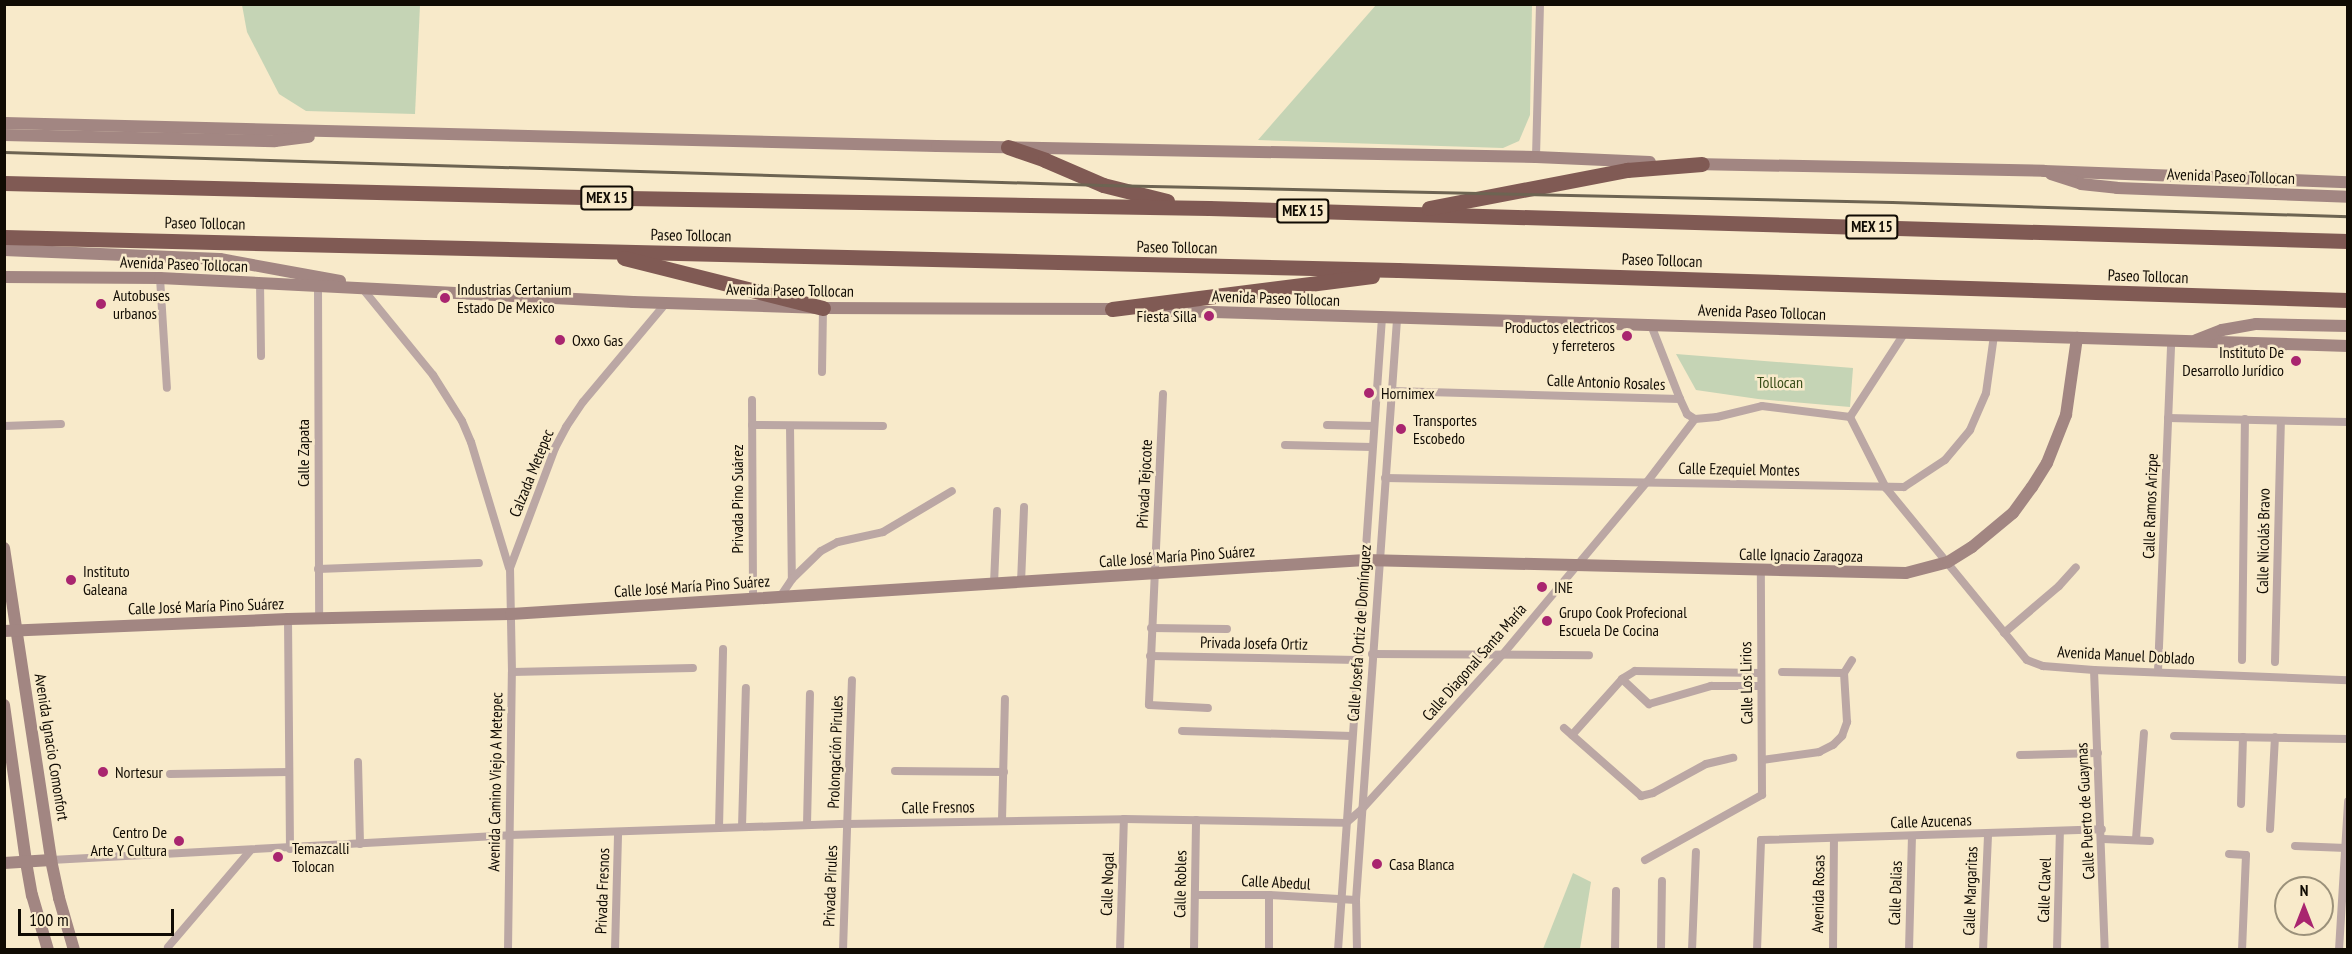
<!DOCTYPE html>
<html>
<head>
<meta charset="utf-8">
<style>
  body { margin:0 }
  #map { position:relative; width:2352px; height:954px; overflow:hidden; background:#f8eaca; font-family:"PT Sans Narrow",sans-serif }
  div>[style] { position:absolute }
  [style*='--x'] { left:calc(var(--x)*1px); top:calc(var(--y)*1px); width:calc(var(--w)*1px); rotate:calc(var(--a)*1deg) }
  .green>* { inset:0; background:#c5d4b5 }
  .street>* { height:8px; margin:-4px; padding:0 4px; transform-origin:4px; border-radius:4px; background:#bba7a4 }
  .secondary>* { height:12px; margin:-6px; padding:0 6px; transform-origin:6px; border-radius:6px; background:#a28682 }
  .highway>* { height:15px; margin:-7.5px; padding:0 7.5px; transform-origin:7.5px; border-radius:7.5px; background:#805a54 }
  .rail>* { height:3px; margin:-1.5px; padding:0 1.5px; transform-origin:1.5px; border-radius:1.5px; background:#6d6452 }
  .dots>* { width:16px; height:16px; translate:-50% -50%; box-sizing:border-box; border:3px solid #f8eaca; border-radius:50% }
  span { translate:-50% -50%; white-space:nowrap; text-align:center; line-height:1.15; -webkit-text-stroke:5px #f8eaca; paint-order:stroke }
  .shield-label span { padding:2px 4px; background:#f8eaca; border:2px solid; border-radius:4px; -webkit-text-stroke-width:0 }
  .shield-label { font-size:15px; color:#100b03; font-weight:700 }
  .street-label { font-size:16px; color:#100b03 }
  .poi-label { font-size:16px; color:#100b03 }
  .left { translate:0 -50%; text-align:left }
  .right { translate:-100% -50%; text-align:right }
  .park-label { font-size:16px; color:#394d18 }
  .frame { position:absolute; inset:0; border:6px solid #100b03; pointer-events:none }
  .north { position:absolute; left:2274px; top:876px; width:60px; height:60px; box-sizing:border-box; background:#f8eaca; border:2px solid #9b917a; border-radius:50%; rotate:0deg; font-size:16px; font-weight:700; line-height:24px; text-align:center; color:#100b03 }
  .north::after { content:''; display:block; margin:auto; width:21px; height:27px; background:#a9256f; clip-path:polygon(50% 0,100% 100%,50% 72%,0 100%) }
  .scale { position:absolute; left:18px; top:909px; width:156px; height:27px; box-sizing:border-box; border:3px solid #100b03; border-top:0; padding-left:8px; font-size:18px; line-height:21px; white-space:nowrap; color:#100b03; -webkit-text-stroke:4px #f8eaca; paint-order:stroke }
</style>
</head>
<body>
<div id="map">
  <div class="green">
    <div style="clip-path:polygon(242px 5px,420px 5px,415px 114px,306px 111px,279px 94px,247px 32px)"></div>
    <div style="clip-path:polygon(1376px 5px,1532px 5px,1530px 115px,1519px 141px,1503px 148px,1258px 140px)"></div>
    <div style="clip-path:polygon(1676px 354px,1853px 368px,1850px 407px,1758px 399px,1696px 390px)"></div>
    <div style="clip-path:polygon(1573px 873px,1591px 882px,1580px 949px,1543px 949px)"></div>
  </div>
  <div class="street">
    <div style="--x:1536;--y:157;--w:153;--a:-88.5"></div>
    <div style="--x:160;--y:278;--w:110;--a:86.4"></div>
    <div style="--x:260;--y:282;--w:74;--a:89.2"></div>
    <div style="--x:318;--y:286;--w:333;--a:89.8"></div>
    <div style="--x:362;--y:288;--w:112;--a:50.8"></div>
    <div style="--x:433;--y:375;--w:54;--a:57.8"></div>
    <div style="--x:462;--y:421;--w:23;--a:67"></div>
    <div style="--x:471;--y:442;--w:132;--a:73.2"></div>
    <div style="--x:1651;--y:325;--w:79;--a:68.6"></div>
    <div style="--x:822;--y:372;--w:64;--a:-89.1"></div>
    <div style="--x:1391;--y:391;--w:289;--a:1.6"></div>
    <div style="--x:1680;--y:399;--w:17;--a:65"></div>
    <div style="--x:1687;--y:414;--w:9;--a:32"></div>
    <div style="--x:1695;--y:419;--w:22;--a:-5"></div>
    <div style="--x:1717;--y:417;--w:46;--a:-13.7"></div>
    <div style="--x:1762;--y:406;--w:89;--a:7.1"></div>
    <div style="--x:1163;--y:394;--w:311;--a:92.6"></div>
    <div style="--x:1149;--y:705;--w:59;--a:2.9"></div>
    <div style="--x:752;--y:400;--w:199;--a:89.7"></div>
    <div style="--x:1850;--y:417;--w:80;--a:63.1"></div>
    <div style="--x:1886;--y:488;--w:222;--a:50.7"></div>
    <div style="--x:2027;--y:660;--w:17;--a:21"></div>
    <div style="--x:2043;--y:666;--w:51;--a:4.5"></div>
    <div style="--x:2094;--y:670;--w:254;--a:2.3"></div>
    <div style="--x:1850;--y:417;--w:99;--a:-57"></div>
    <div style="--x:2168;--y:418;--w:180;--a:1.3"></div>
    <div style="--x:752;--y:425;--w:131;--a:0.4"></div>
    <div style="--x:1327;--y:425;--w:47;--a:1.2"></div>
    <div style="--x:4;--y:426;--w:57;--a:-2"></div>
    <div style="--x:790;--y:426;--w:153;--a:89.3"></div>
    <div style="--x:1285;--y:445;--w:87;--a:1.3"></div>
    <div style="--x:1385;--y:478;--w:519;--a:0.99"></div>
    <div style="--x:1904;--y:487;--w:49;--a:-33.4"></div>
    <div style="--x:1945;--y:460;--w:39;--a:-50"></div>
    <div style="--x:1970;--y:430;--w:40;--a:-66.6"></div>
    <div style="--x:1986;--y:393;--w:59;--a:-82.1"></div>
    <div style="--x:318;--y:569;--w:161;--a:-2.1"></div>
    <div style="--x:1021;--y:583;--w:76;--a:-87.7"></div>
    <div style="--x:994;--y:584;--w:73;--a:-87.6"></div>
    <div style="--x:780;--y:597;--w:22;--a:-56"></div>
    <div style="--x:792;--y:579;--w:40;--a:-44"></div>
    <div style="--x:821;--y:551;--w:19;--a:-28"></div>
    <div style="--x:838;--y:542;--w:46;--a:-12.5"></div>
    <div style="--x:883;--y:532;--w:80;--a:-30.7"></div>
    <div style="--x:288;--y:619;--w:230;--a:89.5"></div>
    <div style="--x:1151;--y:628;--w:76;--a:0.8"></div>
    <div style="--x:2004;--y:633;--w:72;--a:-40.5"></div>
    <div style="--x:2059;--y:586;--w:25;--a:-48"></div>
    <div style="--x:1372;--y:654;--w:217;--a:0.3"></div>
    <div style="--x:1150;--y:656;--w:207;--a:1.1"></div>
    <div style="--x:2242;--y:660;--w:241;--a:-89.3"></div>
    <div style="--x:2275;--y:662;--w:241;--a:-88.6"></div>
    <div style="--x:2094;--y:670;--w:280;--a:87.8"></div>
    <div style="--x:2158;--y:671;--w:330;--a:-87.7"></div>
    <div style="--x:512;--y:672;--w:181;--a:-1.3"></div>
    <div style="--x:1782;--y:672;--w:62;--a:0.9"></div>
    <div style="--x:1622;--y:679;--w:37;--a:43"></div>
    <div style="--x:1649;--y:704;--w:65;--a:-16.2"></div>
    <div style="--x:1711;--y:686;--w:49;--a:0"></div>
    <div style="--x:1564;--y:728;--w:103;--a:41.4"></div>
    <div style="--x:1641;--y:796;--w:12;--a:-14"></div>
    <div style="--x:1653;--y:793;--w:60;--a:-28.7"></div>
    <div style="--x:1706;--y:764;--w:28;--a:-13"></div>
    <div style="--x:1182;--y:731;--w:170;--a:1.7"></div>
    <div style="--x:1572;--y:735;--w:75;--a:-48.2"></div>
    <div style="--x:1622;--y:679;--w:15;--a:-32"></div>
    <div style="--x:1635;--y:671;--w:125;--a:0.9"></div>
    <div style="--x:2174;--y:736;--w:174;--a:1"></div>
    <div style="--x:2020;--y:755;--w:78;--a:-1.5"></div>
    <div style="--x:1762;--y:760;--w:58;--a:-8"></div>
    <div style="--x:1819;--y:752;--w:16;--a:-27"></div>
    <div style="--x:1833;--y:745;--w:13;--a:-45"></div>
    <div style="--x:1842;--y:736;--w:15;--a:-70"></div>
    <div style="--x:1847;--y:722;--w:49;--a:-93.5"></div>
    <div style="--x:1844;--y:673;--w:15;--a:-58"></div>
    <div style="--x:358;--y:762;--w:82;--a:88.6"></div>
    <div style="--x:895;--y:771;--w:109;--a:0.5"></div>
    <div style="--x:170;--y:774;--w:119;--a:-1"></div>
    <div style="--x:2241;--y:804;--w:67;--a:-88.3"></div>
    <div style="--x:1002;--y:820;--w:121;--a:-88.6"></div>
    <div style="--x:807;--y:825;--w:131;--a:-88.7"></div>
    <div style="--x:742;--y:827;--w:139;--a:-88.4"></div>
    <div style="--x:719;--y:828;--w:179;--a:-88.7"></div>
    <div style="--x:2270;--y:829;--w:92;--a:-86.9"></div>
    <div style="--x:2103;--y:839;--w:47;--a:2.4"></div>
    <div style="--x:2136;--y:839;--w:106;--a:-85.7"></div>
    <div style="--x:2295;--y:846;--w:51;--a:2.2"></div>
    <div style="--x:2229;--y:854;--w:17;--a:3"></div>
    <div style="--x:2246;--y:855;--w:95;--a:92.4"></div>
    <div style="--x:51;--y:860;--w:460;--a:-3.1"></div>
    <div style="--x:510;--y:835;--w:337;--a:-1.9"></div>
    <div style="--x:847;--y:824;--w:277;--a:-1"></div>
    <div style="--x:1124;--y:819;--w:222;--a:1"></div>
    <div style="--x:1346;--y:823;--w:21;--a:-41"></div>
    <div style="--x:1362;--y:809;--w:210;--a:-47.7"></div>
    <div style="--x:1503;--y:654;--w:224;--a:-50.1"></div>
    <div style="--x:1647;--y:482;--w:79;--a:-52.7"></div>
    <div style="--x:1645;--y:860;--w:134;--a:-29.1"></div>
    <div style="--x:1762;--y:795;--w:224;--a:-90.3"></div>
    <div style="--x:1195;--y:895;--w:74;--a:0"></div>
    <div style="--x:1269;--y:895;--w:87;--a:3.3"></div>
    <div style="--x:168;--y:947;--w:126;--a:-49.5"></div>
    <div style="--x:508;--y:950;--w:278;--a:-89.2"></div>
    <div style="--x:512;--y:672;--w:104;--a:-91.1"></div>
    <div style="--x:510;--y:568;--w:128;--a:-69.4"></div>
    <div style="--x:555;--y:448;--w:24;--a:-62"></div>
    <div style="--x:566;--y:427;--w:30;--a:-56"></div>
    <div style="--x:583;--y:402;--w:129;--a:-50"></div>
    <div style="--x:615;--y:950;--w:118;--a:-88.5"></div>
    <div style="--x:843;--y:950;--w:270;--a:-88.1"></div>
    <div style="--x:1120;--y:950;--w:131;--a:-88.3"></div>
    <div style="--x:1194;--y:950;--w:130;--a:-89.1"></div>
    <div style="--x:1269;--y:950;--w:55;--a:-90"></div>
    <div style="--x:1338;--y:950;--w:634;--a:-86.02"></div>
    <div style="--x:1357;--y:950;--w:50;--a:-91.1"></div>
    <div style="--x:1356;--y:900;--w:582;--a:-85.96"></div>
    <div style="--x:1615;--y:950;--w:59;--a:-89"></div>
    <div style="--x:1661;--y:950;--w:69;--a:-89.2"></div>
    <div style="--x:1692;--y:950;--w:98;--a:-87.7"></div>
    <div style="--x:1757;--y:950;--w:110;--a:-87.9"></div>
    <div style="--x:1761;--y:840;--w:341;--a:-1.8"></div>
    <div style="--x:1833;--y:950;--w:111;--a:-89.5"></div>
    <div style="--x:1909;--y:950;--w:113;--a:-88.5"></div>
    <div style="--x:1983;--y:950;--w:116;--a:-87.5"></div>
    <div style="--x:2057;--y:950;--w:119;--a:-88.6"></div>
    <div style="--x:2339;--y:950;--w:149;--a:-86.5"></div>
  </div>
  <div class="secondary">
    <div style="--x:4;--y:123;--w:933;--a:1.41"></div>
    <div style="--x:937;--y:146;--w:599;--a:1.05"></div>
    <div style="--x:1536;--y:157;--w:114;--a:2.5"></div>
    <div style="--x:4;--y:135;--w:271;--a:1.3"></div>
    <div style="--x:275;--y:141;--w:34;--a:-7"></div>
    <div style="--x:1694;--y:164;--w:350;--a:1.1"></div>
    <div style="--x:2044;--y:171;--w:304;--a:2.1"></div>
    <div style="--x:2051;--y:174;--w:32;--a:18"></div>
    <div style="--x:2081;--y:184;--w:36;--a:6"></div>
    <div style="--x:2117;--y:188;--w:231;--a:2.2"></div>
    <div style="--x:4;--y:250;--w:216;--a:2.4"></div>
    <div style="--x:220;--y:259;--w:122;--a:10.4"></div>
    <div style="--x:4;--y:277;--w:156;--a:0.4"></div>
    <div style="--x:160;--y:278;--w:474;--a:2.9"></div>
    <div style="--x:633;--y:302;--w:190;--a:1.8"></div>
    <div style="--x:823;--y:308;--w:296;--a:0.2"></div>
    <div style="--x:1145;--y:310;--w:1204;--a:1.71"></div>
    <div style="--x:2196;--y:340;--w:28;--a:-21"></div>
    <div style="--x:2222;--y:330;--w:35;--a:-10"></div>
    <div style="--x:2256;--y:324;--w:92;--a:1.2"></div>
    <div style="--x:4;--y:548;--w:316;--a:81.4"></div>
    <div style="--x:51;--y:860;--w:39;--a:78"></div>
    <div style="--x:59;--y:898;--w:54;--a:73.9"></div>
    <div style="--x:4;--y:631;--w:284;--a:-2.4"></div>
    <div style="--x:288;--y:619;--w:223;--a:-1.3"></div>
    <div style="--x:511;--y:614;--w:856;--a:-3.62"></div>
    <div style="--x:1365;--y:560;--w:541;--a:1.38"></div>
    <div style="--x:1906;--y:573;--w:43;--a:-14.7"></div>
    <div style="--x:1948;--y:562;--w:28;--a:-32"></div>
    <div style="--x:1972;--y:547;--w:53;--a:-39.7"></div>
    <div style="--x:2013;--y:513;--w:32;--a:-54"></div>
    <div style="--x:2032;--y:487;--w:28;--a:-58"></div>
    <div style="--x:2047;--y:463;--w:52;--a:-68.4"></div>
    <div style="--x:2066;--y:415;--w:78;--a:-81.9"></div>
    <div style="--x:4;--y:705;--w:159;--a:82"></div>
    <div style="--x:26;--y:862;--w:34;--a:80"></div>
    <div style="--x:32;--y:895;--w:57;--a:73.8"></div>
    <div style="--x:4;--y:863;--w:47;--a:-3.7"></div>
  </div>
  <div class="highway">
    <div style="--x:1008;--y:147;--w:39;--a:19"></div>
    <div style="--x:1045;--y:160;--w:63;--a:23.3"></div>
    <div style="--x:1103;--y:185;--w:66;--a:14"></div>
    <div style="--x:4;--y:183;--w:623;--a:1.38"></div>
    <div style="--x:627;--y:198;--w:582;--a:0.98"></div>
    <div style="--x:1209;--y:208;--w:1139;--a:1.66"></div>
    <div style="--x:1429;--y:208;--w:202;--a:-10.9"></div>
    <div style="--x:1627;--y:170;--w:75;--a:-4.6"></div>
    <div style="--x:4;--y:237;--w:1394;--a:1.36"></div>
    <div style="--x:1398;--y:270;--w:950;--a:1.81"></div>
    <div style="--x:624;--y:258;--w:205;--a:14.1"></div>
    <div style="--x:1112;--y:309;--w:262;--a:-7.2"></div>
  </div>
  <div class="rail">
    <div style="--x:4;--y:152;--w:1099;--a:1.72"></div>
    <div style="--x:1103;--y:185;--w:789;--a:1.23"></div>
    <div style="--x:1892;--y:202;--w:456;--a:1.8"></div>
  </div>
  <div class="dots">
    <div style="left:445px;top:298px;background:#a9256f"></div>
    <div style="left:101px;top:304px;background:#a9256f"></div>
    <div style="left:1209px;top:316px;background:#a9256f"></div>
    <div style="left:1627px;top:336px;background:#a9256f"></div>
    <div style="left:560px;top:340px;background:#a9256f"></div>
    <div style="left:2296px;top:361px;background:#a9256f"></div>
    <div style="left:1369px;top:393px;background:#a9256f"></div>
    <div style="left:1401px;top:429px;background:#a9256f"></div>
    <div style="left:71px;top:580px;background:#a9256f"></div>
    <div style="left:1542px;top:587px;background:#a9256f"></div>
    <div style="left:1547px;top:621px;background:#a9256f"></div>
    <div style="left:103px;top:772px;background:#a9256f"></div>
    <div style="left:179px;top:841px;background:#a9256f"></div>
    <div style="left:278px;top:857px;background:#a9256f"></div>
    <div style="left:1377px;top:864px;background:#a9256f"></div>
  </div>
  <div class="shield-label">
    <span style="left:607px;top:198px">MEX 15</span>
    <span style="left:1303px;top:211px">MEX 15</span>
    <span style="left:1872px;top:227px">MEX 15</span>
  </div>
  <div class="street-label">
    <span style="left:2231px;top:176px;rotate:2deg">Avenida Paseo Tollocan</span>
    <span style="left:205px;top:223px;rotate:1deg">Paseo Tollocan</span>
    <span style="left:691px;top:235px;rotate:1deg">Paseo Tollocan</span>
    <span style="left:1177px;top:247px;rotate:1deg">Paseo Tollocan</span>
    <span style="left:1662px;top:260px;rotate:2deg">Paseo Tollocan</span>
    <span style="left:184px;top:264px;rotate:2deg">Avenida Paseo Tollocan</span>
    <span style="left:2148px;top:276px;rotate:2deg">Paseo Tollocan</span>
    <span style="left:790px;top:290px;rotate:1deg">Avenida Paseo Tollocan</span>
    <span style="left:1276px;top:298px;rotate:2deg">Avenida Paseo Tollocan</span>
    <span style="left:1762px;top:312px;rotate:2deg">Avenida Paseo Tollocan</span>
    <span style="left:1606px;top:382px;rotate:2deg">Calle Antonio Rosales</span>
    <span style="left:303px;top:453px;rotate:-90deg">Calle Zapata</span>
    <span style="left:1739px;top:469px;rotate:1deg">Calle Ezequiel Montes</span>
    <span style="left:531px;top:473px;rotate:-68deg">Calzada Metepec</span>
    <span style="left:1144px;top:484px;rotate:-87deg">Privada Tejocote</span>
    <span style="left:737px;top:499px;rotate:-90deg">Privada Pino Suárez</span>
    <span style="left:2150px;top:506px;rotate:-88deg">Calle Ramos Arizpe</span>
    <span style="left:2263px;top:541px;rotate:-89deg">Calle Nicolás Bravo</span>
    <span style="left:1801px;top:555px;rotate:1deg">Calle Ignacio Zaragoza</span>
    <span style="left:1177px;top:556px;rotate:-4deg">Calle José María Pino Suárez</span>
    <span style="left:692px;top:586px;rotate:-4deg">Calle José María Pino Suárez</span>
    <span style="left:206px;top:606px;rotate:-2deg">Calle José María Pino Suárez</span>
    <span style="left:1359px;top:633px;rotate:-86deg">Calle Josefa Ortiz de Domínguez</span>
    <span style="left:1254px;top:643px;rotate:1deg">Privada Josefa Ortiz</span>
    <span style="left:2126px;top:655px;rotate:3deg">Avenida Manuel Doblado</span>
    <span style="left:1474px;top:662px;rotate:-49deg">Calle Diagonal Santa María</span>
    <span style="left:1746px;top:683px;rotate:-91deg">Calle Los Lirios</span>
    <span style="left:52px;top:747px;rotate:81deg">Avenida Ignacio Comonfort</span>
    <span style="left:835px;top:752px;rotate:-88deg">Prolongación Pirules</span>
    <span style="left:495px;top:782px;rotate:-89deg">Avenida Camino Viejo A Metepec</span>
    <span style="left:938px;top:807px;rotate:-1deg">Calle Fresnos</span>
    <span style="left:2085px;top:811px;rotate:-93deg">Calle Puerto de Guaymas</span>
    <span style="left:1931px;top:821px;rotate:-2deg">Calle Azucenas</span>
    <span style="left:1276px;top:882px;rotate:3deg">Calle Abedul</span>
    <span style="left:1107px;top:884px;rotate:-88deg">Calle Nogal</span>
    <span style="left:1180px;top:884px;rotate:-89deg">Calle Robles</span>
    <span style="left:830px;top:886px;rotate:-88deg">Privada Pirules</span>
    <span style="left:2044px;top:890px;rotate:-88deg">Calle Clavel</span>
    <span style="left:602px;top:891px;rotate:-88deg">Privada Fresnos</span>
    <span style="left:1970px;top:891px;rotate:-88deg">Calle Margaritas</span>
    <span style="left:1895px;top:893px;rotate:-88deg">Calle Dalias</span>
    <span style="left:1818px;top:894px;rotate:-89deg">Avenida Rosas</span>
  </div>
  <div class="poi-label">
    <span class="left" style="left:457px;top:298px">Industrias Certanium<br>Estado De Mexico</span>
    <span class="left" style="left:113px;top:304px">Autobuses<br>urbanos</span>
    <span class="right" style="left:1197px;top:316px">Fiesta Silla</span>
    <span class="right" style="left:1615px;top:336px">Productos electricos<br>y ferreteros</span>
    <span class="left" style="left:572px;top:340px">Oxxo Gas</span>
    <span class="right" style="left:2284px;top:361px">Instituto De<br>Desarrollo Jurídico</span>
    <span class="left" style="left:1381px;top:393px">Hornimex</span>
    <span class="left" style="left:1413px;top:429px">Transportes<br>Escobedo</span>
    <span class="left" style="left:83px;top:580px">Instituto<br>Galeana</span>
    <span class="left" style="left:1554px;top:587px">INE</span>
    <span class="left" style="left:1559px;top:621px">Grupo Cook Profecional<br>Escuela De Cocina</span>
    <span class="left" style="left:115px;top:772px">Nortesur</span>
    <span class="right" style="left:167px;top:841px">Centro De<br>Arte Y Cultura</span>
    <span class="left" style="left:292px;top:857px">Temazcalli<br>Tolocan</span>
    <span class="left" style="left:1389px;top:864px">Casa Blanca</span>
  </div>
  <div class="park-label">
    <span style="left:1780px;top:382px">Tollocan</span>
  </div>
  <div class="frame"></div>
  <div class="north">N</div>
  <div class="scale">100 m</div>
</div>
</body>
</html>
